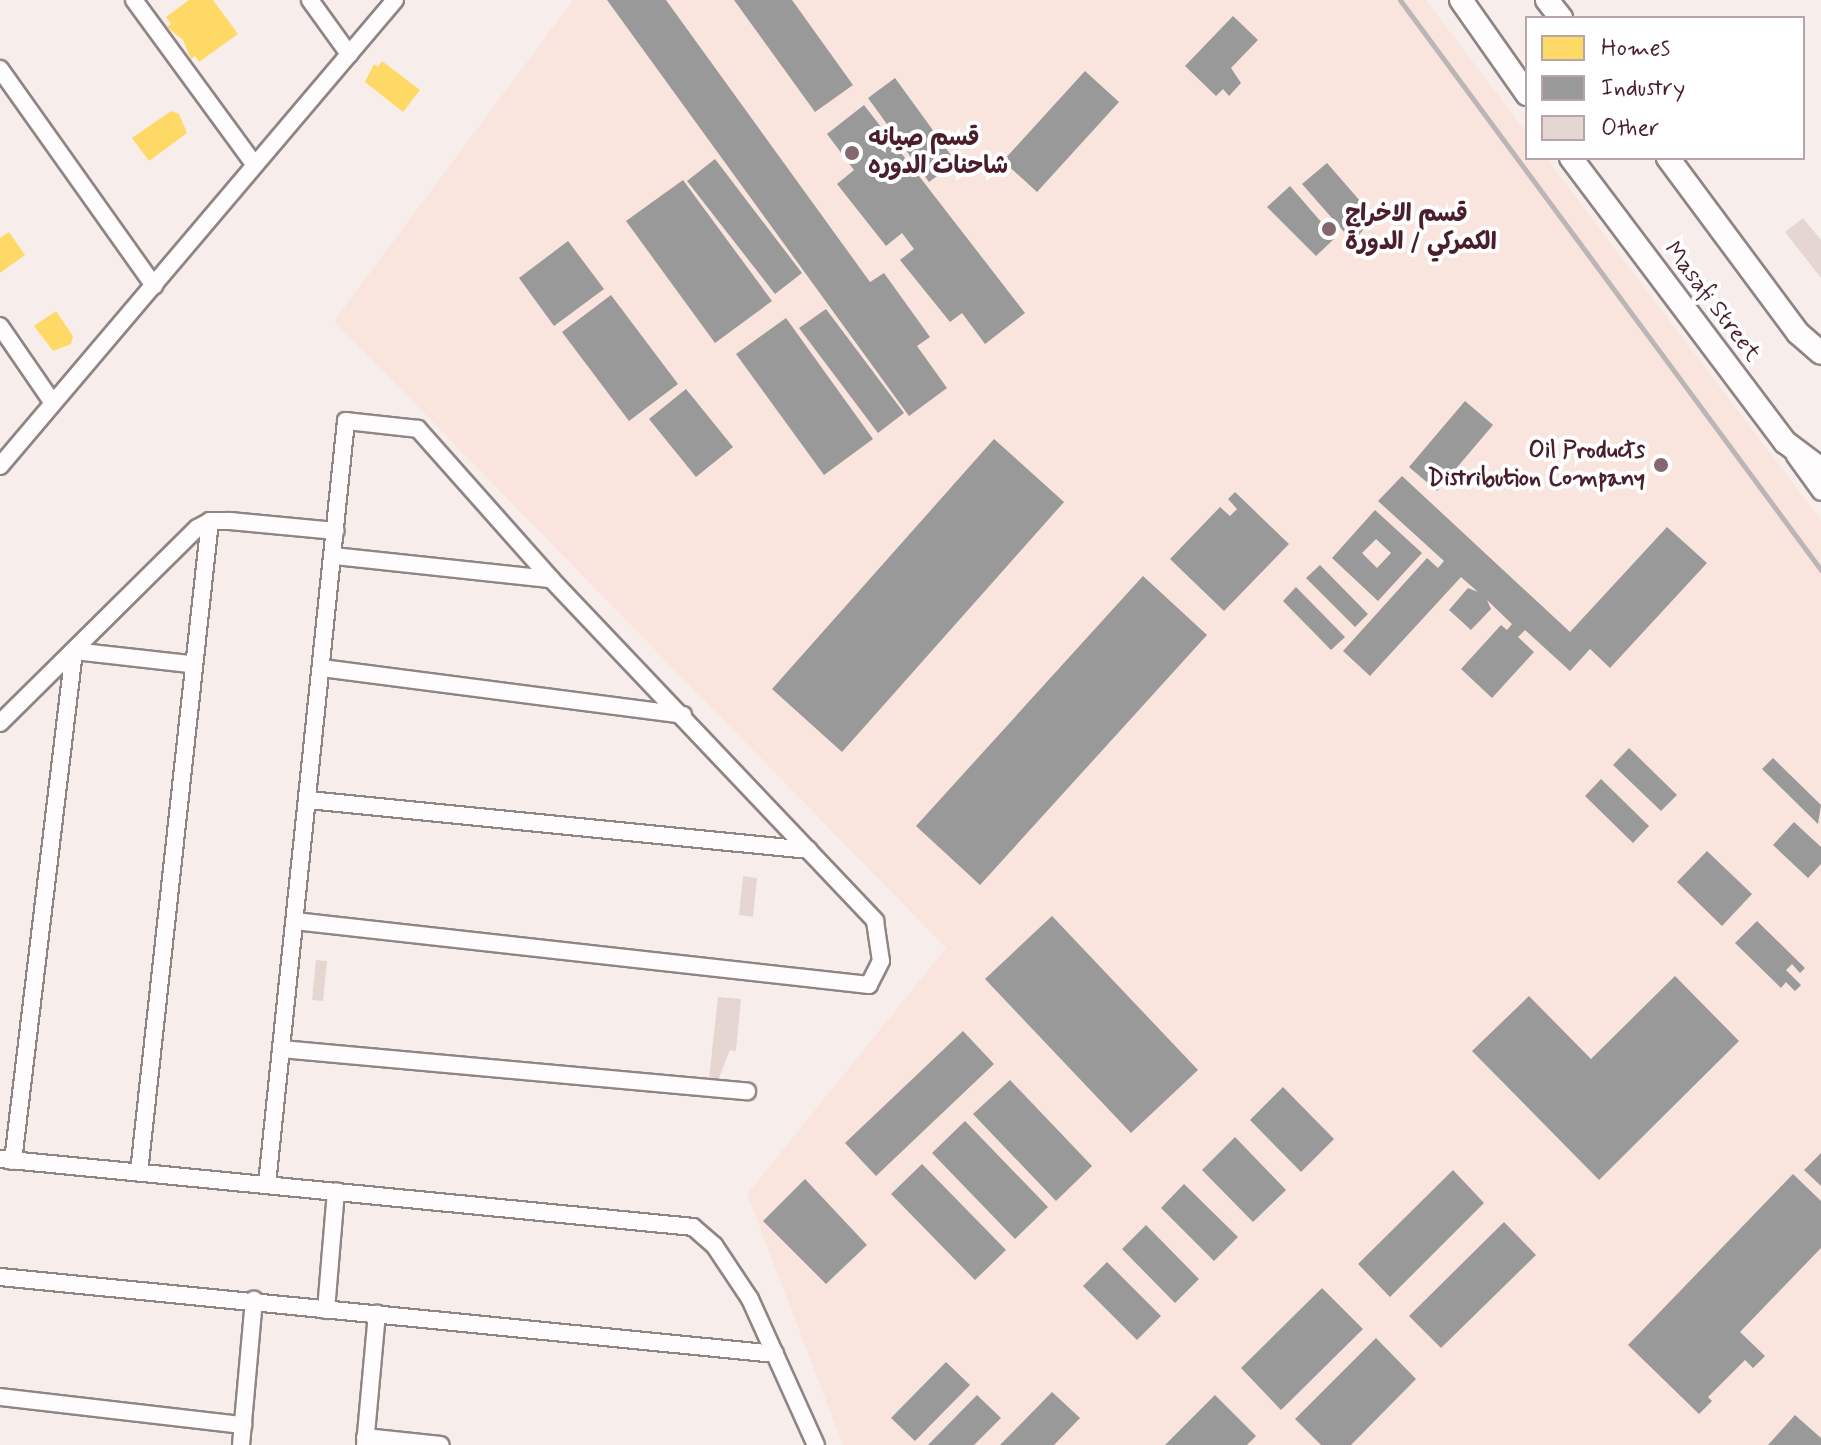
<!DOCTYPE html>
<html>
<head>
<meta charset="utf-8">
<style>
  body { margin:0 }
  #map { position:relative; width:1821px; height:1445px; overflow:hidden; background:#f7eeeb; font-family:Mynerve,"Playpen Sans Arabic",sans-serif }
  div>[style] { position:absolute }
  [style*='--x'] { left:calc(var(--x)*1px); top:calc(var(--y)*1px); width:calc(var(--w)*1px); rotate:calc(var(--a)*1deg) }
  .built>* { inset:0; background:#f9e5de }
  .homes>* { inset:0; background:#ffd966 }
  .industry>* { inset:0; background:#999 }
  .building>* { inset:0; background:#e6d6d2 }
  .roads { filter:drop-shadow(2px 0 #908485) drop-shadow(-2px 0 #908485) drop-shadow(0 2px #908485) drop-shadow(0 -2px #908485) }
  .street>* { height:16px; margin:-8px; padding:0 8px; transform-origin:8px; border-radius:8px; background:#fefcfc }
  .secondary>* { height:22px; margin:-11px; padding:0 11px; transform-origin:11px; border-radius:11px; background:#fefcfc }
  .rail>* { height:5px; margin:-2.5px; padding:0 2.5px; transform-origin:2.5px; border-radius:2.5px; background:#bcb5b6 }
  .dots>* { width:22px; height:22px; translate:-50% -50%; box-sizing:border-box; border:4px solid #fff; border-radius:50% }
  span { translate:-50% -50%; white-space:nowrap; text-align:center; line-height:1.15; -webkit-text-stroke:8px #fff; paint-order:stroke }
  .poi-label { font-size:24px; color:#4a1f2b; font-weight:700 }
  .left { translate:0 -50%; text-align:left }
  .right { translate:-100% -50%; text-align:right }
  .street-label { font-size:24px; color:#4a1f2b }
  .legend { position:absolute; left:1525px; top:16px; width:280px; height:144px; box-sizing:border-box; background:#fff; border:2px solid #b7a5aa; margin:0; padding:10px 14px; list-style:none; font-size:24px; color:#4a1f2b }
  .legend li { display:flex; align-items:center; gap:16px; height:40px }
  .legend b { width:40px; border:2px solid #b7a5aa }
</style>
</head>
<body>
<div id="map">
  <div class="built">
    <div style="clip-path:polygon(573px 0,1426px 0,1527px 133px,1527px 158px,1546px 158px,1821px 520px,1821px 1445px,843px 1445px,747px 1194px,946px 948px,334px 321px)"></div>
  </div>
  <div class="homes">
    <div style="clip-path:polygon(189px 0,213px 0,238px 34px,199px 62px,195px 56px,191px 59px,183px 40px,167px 27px,171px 24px,166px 17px)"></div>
    <div style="clip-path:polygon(382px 61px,420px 90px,403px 112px,365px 82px,374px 64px,378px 67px)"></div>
    <div style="clip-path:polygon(171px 111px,179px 114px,187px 133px,149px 161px,132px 138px)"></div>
    <div style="clip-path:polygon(9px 232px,25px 255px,0 273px,0 238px)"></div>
    <div style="clip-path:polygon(56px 311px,73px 336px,71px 344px,53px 351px,34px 326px)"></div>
  </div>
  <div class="industry">
    <div style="clip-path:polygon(607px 0,666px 0,870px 282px,884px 273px,930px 337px,917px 346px,947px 388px,909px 416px)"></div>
    <div style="clip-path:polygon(734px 0,792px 0,853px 85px,815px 112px)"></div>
    <div style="clip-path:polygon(1233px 16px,1258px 40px,1231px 68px,1241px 83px,1229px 96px,1223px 89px,1216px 96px,1185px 66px)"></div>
    <div style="clip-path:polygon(1085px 71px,1119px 102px,1037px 192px,1003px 161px)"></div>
    <div style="clip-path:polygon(895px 78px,956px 162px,929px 182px,868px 98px)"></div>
    <div style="clip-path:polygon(864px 105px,1025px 313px,985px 344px,962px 313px,950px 322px,900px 260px,914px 249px,902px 233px,886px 246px,837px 184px,854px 170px,827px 134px)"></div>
    <div style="clip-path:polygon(715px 159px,802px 273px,775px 294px,687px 181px)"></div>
    <div style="clip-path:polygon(1327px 163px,1374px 217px,1353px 242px,1302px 184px)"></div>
    <div style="clip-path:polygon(683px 180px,772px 301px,715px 343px,626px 221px)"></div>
    <div style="clip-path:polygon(1290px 186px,1335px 238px,1316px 256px,1267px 207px)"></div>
    <div style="clip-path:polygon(568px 241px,604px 289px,554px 326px,519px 278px)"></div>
    <div style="clip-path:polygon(611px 295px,678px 384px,629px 421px,562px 332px)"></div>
    <div style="clip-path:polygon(826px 309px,904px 413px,878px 433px,799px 328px)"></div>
    <div style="clip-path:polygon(786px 318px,873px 439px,824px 475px,736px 354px)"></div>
    <div style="clip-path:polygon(686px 389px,733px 447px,696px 477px,649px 419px)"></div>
    <div style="clip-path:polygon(1465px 401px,1493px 425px,1437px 491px,1409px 467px)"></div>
    <div style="clip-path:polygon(994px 439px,1064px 502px,842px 752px,772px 689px)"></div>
    <div style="clip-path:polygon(1402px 476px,1570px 632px,1667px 527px,1707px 563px,1610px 668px,1590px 649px,1570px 671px,1525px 630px,1518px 637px,1534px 652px,1492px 698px,1461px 669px,1501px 625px,1507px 630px,1512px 624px,1487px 600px,1491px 609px,1471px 630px,1449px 610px,1468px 588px,1478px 592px,1461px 577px,1370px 676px,1343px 651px,1427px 558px,1438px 568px,1444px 561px,1378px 501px)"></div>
    <div style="clip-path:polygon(1235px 492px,1289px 544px,1224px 611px,1170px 559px,1220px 507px,1230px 516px,1237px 509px,1228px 499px)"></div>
    <div style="clip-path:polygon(evenodd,1375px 510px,1422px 553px,1378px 601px,1332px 558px,1375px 510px,1376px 539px,1391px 553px,1377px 568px,1362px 553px,1376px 539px)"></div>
    <div style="clip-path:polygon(1320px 565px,1368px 614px,1355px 627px,1306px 578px)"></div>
    <div style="clip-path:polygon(1143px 576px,1207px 635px,980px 885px,916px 826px)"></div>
    <div style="clip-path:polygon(1296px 587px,1345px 637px,1331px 650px,1283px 601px)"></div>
    <div style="clip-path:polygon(1629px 748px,1677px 795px,1661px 811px,1613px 765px)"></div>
    <div style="clip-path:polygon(1773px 758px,1821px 805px,1818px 824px,1762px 769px)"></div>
    <div style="clip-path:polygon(1601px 779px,1649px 826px,1633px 843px,1585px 796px)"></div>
    <div style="clip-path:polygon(1794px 822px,1821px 847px,1821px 864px,1808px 878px,1773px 845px)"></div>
    <div style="clip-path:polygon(1707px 851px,1752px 894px,1722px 926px,1677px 882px)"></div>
    <div style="clip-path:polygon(1052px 916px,1198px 1070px,1131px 1133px,985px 979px)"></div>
    <div style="clip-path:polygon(1757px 921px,1805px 968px,1800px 973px,1792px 964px,1786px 970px,1801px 985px,1795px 991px,1786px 982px,1781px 988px,1735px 943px)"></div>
    <div style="clip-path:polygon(1675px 976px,1739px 1041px,1599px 1180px,1472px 1051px,1529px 996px,1591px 1059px)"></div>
    <div style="clip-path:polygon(963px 1031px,994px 1064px,876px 1176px,845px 1143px)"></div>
    <div style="clip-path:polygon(1010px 1080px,1092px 1166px,1056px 1201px,973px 1114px)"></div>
    <div style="clip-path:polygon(1283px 1087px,1334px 1139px,1301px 1172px,1250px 1120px)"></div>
    <div style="clip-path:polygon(965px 1121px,1048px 1207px,1015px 1239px,932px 1153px)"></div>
    <div style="clip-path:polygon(1235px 1137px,1286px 1190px,1253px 1222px,1202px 1170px)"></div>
    <div style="clip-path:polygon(1821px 1153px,1821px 1186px,1804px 1170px)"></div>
    <div style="clip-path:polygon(922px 1164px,1006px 1250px,975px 1280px,891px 1194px)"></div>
    <div style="clip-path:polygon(1453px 1170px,1484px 1203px,1390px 1297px,1358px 1264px)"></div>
    <div style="clip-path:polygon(1793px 1174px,1821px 1201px,1821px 1248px,1740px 1332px,1765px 1356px,1753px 1368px,1745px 1360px,1708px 1397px,1712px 1401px,1699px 1414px,1628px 1345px)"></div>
    <div style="clip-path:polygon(805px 1179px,867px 1245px,826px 1284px,763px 1221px)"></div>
    <div style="clip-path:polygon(1184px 1184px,1238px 1237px,1214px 1261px,1161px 1208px)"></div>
    <div style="clip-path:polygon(1504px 1222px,1536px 1255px,1441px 1348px,1409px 1316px)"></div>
    <div style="clip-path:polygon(1146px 1225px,1199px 1279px,1175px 1303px,1122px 1249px)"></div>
    <div style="clip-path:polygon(1107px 1262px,1161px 1316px,1137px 1340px,1083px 1286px)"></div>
    <div style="clip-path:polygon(1322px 1288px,1363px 1329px,1281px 1410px,1241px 1368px)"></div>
    <div style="clip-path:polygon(1376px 1338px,1416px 1379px,1351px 1445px,1321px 1445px,1295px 1419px)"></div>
    <div style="clip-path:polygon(946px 1362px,970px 1385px,915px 1441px,891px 1418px)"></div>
    <div style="clip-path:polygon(1052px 1392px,1080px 1418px,1054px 1445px,1000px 1445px)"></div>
    <div style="clip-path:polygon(977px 1395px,1001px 1418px,974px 1445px,928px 1445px)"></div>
    <div style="clip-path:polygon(1215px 1395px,1256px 1436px,1247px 1445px,1165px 1445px)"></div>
    <div style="clip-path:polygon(1795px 1415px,1821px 1438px,1821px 1445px,1768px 1445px)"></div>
  </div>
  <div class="building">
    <div style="clip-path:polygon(1803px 218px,1821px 240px,1821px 278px,1785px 232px)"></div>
    <div style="clip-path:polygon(743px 876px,757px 878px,753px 917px,739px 915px)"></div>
    <div style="clip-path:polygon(316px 960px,327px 961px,323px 1001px,312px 1000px)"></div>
    <div style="clip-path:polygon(718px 997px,741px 999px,736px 1051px,730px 1050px,718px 1080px,709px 1079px)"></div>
  </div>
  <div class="roads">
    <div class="street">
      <div style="--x:134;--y:0;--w:203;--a:53.8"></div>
      <div style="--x:310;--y:0;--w:67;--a:54.2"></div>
      <div style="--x:0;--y:69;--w:266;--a:54.6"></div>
      <div style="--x:0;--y:326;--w:93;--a:55.5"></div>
      <div style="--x:1795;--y:456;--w:44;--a:54.2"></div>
      <div style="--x:0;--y:466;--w:611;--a:-49.71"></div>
      <div style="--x:334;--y:556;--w:218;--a:6.1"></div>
      <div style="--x:322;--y:668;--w:364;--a:7.4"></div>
      <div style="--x:0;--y:723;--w:277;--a:-44.7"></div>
      <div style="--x:197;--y:528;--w:15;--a:-28"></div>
      <div style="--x:210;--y:521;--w:20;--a:0"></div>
      <div style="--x:230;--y:521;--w:106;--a:5.4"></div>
      <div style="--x:308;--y:800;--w:503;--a:5.7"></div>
      <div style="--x:281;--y:1049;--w:468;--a:5.2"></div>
      <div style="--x:0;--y:1159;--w:696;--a:5.6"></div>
      <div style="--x:693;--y:1227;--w:28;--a:41"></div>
      <div style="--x:714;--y:1245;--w:65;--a:56.3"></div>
      <div style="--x:750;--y:1299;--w:160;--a:65.7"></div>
      <div style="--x:13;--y:1161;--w:514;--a:-83.18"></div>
      <div style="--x:74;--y:651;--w:117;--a:6.4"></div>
      <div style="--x:139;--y:1172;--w:655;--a:-83.78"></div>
      <div style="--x:267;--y:1184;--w:767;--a:-84.09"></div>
      <div style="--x:346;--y:421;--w:72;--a:6.3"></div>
      <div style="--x:418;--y:429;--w:200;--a:48.4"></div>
      <div style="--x:551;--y:579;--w:471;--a:46.5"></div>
      <div style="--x:875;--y:921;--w:40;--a:81.5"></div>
      <div style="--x:881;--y:961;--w:27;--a:117"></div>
      <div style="--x:869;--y:985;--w:578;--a:-173.64"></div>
      <div style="--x:0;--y:1277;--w:779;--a:5.67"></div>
      <div style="--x:326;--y:1310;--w:119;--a:-85.2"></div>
      <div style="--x:0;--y:1397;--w:245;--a:6.6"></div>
      <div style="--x:365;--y:1437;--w:76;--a:6"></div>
      <div style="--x:241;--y:1445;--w:146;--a:-84.9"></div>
      <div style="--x:365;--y:1445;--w:132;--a:-84.8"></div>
    </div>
    <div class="secondary">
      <div style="--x:1461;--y:0;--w:115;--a:54.9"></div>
      <div style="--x:1547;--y:0;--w:23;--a:52"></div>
      <div style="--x:1571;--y:158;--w:356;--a:53"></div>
      <div style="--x:1785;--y:442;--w:45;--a:36.9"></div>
      <div style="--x:1668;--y:158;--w:218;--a:53.4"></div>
      <div style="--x:1798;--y:333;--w:30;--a:41"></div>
    </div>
  </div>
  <div class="rail">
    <div style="--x:1400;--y:0;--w:709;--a:53.55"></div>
  </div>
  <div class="dots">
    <div style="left:852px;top:153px;background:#87676e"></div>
    <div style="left:1329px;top:229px;background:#87676e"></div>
    <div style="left:1661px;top:465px;background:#87676e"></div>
  </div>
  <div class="poi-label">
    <span class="left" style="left:868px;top:153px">قسم صيانه<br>شاحنات الدوره</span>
    <span class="left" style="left:1345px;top:229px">قسم الاخراج<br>الكمركي / الدورة</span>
    <span class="right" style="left:1645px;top:465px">Oil Products<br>Distribution Company</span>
  </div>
  <div class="street-label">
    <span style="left:1712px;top:302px;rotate:53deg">Masafi Street</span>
  </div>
  <ul class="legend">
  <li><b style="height:22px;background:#ffd966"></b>Homes</li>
  <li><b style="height:22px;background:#999"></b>Industry</li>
  <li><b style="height:22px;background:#e6d6d2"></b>Other</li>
  </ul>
</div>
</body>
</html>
